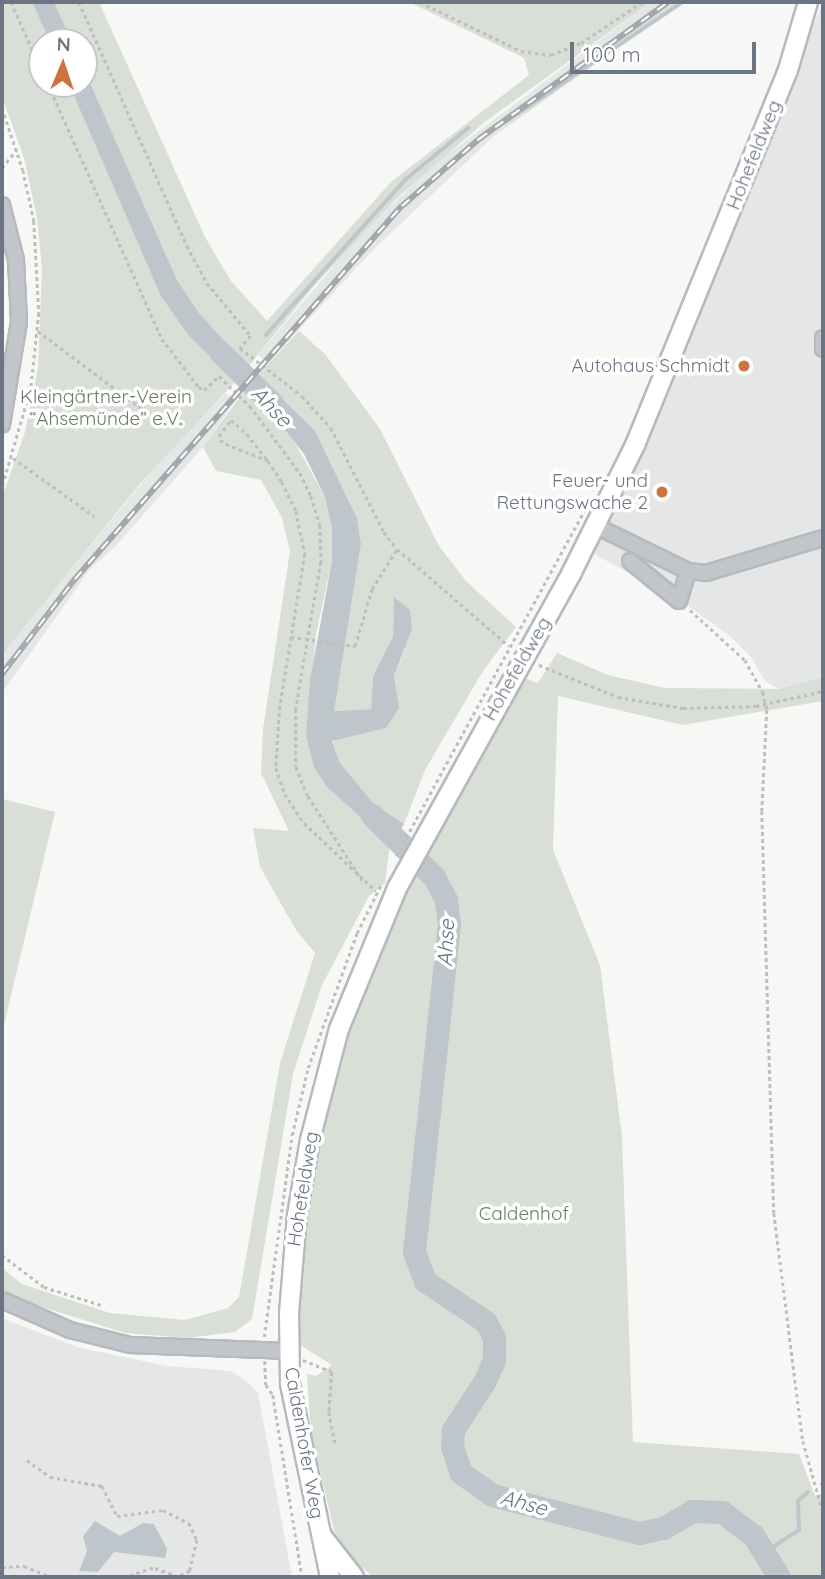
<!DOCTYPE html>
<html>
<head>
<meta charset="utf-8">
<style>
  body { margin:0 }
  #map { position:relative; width:825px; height:1579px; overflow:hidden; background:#f7f8f6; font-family:Quicksand,sans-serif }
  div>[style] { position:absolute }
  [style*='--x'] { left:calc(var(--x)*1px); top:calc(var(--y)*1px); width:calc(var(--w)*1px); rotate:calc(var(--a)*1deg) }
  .built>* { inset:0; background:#e5e7e6 }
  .green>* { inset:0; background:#d9ded7 }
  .water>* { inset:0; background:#bec5cb }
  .stream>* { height:3.5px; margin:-1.75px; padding:0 1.75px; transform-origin:1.75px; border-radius:1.75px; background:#bec5cb }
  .river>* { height:23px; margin:-11.5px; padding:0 11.5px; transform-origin:11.5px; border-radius:11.5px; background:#bec5cb }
  .path>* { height:2.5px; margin-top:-1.25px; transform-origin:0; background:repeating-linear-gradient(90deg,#bcbec0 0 3.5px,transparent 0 7px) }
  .roads { filter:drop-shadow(2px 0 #b6b9bd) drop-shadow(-2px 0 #b6b9bd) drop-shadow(0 2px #b6b9bd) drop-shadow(0 -2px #b6b9bd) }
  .minor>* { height:14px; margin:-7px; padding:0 7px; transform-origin:7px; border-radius:7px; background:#c2c5c9 }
  .major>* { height:18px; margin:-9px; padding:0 9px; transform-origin:9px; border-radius:9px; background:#fff }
  .rail>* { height:6px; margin-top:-3px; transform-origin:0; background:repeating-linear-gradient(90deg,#fff 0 10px,#a4a8ae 0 20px); box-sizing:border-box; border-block:2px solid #a4a8ae }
  .dots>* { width:19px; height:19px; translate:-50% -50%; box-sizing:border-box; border:4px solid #fff; border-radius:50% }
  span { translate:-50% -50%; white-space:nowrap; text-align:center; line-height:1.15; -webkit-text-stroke:7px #fff; paint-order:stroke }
  .street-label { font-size:19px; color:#6b7583 }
  .poi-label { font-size:19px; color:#6b7583 }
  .right { translate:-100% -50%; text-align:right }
  .park-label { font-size:19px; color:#6a7b69 }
  .water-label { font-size:21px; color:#67757f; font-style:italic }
  .frame { position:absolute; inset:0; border:4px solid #6b7583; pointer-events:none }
  .north { position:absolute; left:28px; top:28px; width:70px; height:70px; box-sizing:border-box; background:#fff; border:2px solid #c4c8cd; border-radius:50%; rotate:2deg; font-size:19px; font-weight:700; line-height:28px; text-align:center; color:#6b7583 }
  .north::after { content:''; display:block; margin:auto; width:24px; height:32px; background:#ce733f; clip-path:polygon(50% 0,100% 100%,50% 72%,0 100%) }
  .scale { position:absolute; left:570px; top:42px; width:186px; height:32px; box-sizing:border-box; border:4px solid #6b7583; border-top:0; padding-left:9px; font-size:21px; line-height:24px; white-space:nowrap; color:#6b7583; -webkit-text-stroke:5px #fff; paint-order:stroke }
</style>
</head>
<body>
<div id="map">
  <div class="built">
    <div style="clip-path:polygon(651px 2px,674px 2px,494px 136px,375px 248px,268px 363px,258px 355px,362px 233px,432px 166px)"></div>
    <div style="clip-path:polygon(823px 2px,823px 677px,779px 689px,764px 680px,751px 657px,731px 637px,684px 603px,594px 554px)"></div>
    <div style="clip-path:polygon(226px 393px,235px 401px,203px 447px,115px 547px,91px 568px,2px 693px,5px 650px,173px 445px)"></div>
    <div style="clip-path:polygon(2px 1318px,77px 1347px,167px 1366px,230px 1371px,245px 1380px,258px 1392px,292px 1577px,2px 1577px)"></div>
  </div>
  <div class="green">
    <div style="clip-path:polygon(2px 2px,32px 2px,50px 42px,42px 42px,42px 84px,69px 84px,189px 336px,236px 381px,138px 486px,2px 655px,2px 498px,25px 432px,38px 368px,42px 269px,37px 218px,24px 158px,2px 97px)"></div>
    <div style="clip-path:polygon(54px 2px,99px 2px,205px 237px,231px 281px,267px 321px,391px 182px,529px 75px,524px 58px,409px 2px,651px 2px,486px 121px,398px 197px,313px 287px,248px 367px,199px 313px,177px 280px,84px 69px,84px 42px,72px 42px)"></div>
    <div style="clip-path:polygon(674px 2px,682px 2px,494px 136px,573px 74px)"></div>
    <div style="clip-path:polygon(299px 331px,325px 354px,380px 429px,439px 546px,466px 581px,516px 627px,483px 671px,425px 770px,404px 824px,375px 805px,340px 763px,332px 740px,386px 728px,398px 708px,394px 676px,405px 649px,393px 615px,393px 636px,373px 676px,371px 709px,333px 711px,361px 544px,357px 518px,315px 431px,258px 375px)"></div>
    <div style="clip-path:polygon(245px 390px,290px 434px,325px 497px,332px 529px,332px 561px,316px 634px,306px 736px,327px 787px,390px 844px,385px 883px,369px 896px,322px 985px,293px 1074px,252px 1319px,235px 1332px,187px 1338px,125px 1333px,17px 1299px,2px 1290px,2px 1268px,22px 1284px,110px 1313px,185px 1320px,228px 1308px,239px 1297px,280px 1063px,315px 953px,296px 930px,260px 867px,253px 828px,289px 831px,261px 773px,263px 729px,290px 551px,282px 518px,261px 480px,216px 471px,203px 447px)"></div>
    <div style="clip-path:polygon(557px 653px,608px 675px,665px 688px,779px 689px,823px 677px,823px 701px,683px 725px,558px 696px,553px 850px,600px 965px,622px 1136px,633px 1442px,799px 1454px,815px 1496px,823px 1493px,823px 1577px,373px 1577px,349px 1556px,334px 1530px,311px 1433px,307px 1374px,316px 1376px,332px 1365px,295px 1342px,308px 1172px,336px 1051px,373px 957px,524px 678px,538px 683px)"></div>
    <div style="clip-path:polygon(2px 799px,55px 812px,2px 1033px)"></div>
  </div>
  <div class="water">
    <div style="clip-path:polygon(32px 2px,54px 2px,72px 42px,50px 42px)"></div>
    <div style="clip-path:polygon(84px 69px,177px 280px,199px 313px,248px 367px,236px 381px,189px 336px,161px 296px,69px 84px,84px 84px)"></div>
    <div style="clip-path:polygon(258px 375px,315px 431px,357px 518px,361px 544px,334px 711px,371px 709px,373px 676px,393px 636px,394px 597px,410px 610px,412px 629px,394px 676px,399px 708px,386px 728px,332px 741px,340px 763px,375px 805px,404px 824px,390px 844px,327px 787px,314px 767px,306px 736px,310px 680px,332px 561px,332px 529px,325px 497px,304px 454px,271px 412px,245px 390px)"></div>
    <div style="clip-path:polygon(95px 1521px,120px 1536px,143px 1523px,154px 1524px,167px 1549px,165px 1558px,114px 1552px,98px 1572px,79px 1571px,87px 1551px,83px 1536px)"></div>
  </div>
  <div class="stream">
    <div style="--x:504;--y:123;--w:216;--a:-34.1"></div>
    <div style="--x:266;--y:335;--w:208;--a:-48.1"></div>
    <div style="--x:405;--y:180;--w:82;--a:-39.5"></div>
    <div style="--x:822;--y:1484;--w:1;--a:-45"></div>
    <div style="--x:764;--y:1553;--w:42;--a:-33.3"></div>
    <div style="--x:799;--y:1530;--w:29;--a:-92"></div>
    <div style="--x:798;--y:1501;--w:13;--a:-42"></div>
  </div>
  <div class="river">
    <div style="--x:220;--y:352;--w:74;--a:44.5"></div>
    <div style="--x:372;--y:815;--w:88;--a:45"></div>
    <div style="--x:434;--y:877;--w:26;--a:62"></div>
    <div style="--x:446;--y:900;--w:24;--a:83"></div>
    <div style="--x:449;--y:924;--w:330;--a:96.1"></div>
    <div style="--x:414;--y:1252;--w:31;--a:69"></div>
    <div style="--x:425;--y:1281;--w:73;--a:33.9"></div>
    <div style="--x:486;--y:1322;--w:18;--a:63"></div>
    <div style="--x:494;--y:1338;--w:22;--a:90"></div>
    <div style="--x:494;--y:1360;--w:24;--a:114"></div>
    <div style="--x:484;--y:1382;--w:57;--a:122.9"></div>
    <div style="--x:453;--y:1430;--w:16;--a:94"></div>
    <div style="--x:452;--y:1446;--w:28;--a:72"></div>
    <div style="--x:461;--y:1473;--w:38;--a:35"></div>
    <div style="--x:492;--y:1495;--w:152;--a:14.5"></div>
    <div style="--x:639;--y:1533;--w:25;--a:-12"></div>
    <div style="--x:663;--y:1528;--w:34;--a:-30"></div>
    <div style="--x:692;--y:1511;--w:30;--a:2"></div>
    <div style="--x:722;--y:1512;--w:39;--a:37"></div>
    <div style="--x:753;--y:1535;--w:49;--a:58.2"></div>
  </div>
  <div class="path">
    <div style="--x:11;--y:2;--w:76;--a:65.8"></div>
    <div style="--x:79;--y:2;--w:267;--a:66.1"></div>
    <div style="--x:187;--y:246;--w:42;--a:61.6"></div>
    <div style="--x:207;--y:283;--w:69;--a:50.3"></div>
    <div style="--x:251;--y:336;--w:16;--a:133"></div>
    <div style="--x:240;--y:348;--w:78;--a:37.7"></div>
    <div style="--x:302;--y:396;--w:43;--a:47.8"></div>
    <div style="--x:331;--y:428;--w:117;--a:63"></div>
    <div style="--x:384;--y:532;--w:21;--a:53"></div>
    <div style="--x:397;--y:549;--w:148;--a:40.9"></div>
    <div style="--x:420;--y:2;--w:112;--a:25.9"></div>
    <div style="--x:521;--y:51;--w:30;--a:8"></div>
    <div style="--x:551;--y:55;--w:32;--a:-22"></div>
    <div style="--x:581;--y:43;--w:73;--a:-33.9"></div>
    <div style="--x:48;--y:84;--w:279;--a:65.9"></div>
    <div style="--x:162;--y:339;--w:61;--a:52.4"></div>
    <div style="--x:199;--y:387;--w:6;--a:31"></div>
    <div style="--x:204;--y:390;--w:21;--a:-43"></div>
    <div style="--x:219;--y:376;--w:43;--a:44.1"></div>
    <div style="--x:250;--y:406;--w:84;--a:53.3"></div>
    <div style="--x:300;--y:473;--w:25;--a:64"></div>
    <div style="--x:311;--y:496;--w:30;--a:73"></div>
    <div style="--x:320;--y:525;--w:37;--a:88"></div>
    <div style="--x:321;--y:562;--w:149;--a:99.7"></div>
    <div style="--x:296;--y:709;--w:58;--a:90"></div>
    <div style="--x:296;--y:767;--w:31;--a:68"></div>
    <div style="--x:308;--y:796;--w:100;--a:57.3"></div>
    <div style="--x:2;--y:108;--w:65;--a:71.3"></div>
    <div style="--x:23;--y:170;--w:52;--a:77.8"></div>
    <div style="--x:34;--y:221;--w:92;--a:86.9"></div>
    <div style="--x:39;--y:313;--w:75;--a:96.1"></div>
    <div style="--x:31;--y:388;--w:104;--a:106.2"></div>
    <div style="--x:2;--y:168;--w:24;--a:-52"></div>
    <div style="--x:38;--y:331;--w:159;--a:36.8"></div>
    <div style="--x:13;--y:458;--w:100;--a:35.6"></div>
    <div style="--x:268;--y:461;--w:49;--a:-158.6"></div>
    <div style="--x:222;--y:443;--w:8;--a:-113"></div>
    <div style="--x:219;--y:436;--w:20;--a:-53"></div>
    <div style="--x:231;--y:420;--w:21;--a:41"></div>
    <div style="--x:247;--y:434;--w:34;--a:52"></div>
    <div style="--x:268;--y:461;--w:25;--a:56"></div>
    <div style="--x:282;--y:482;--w:32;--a:64"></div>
    <div style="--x:296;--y:511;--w:44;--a:78.2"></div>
    <div style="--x:305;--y:554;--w:154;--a:99.3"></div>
    <div style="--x:280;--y:706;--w:62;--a:93.7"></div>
    <div style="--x:276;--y:768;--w:28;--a:71"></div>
    <div style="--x:285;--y:794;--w:35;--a:57"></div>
    <div style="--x:304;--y:823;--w:99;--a:43.4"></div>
    <div style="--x:690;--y:610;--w:74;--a:42.3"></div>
    <div style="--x:745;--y:660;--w:37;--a:61"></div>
    <div style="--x:763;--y:692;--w:18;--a:77"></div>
    <div style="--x:767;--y:710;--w:101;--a:92.8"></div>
    <div style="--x:762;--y:811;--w:402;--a:88.3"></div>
    <div style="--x:774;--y:1213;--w:230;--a:82.8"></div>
    <div style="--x:803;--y:1441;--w:74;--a:74.3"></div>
    <div style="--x:291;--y:637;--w:65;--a:8"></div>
    <div style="--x:355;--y:646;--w:59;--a:-73.4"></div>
    <div style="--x:372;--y:589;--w:47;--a:-58"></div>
    <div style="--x:539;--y:665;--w:85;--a:22.1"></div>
    <div style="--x:618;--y:697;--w:66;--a:9.6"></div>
    <div style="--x:683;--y:708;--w:73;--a:-1.6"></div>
    <div style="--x:756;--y:706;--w:69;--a:-12.6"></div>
    <div style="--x:396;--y:856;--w:403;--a:-61.4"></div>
    <div style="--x:2;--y:1255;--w:53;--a:37.3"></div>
    <div style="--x:44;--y:1287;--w:60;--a:17.5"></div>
    <div style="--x:264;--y:1337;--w:204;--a:-82.1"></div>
    <div style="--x:292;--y:1135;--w:69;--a:-76.6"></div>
    <div style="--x:308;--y:1068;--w:144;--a:-70.1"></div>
    <div style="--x:357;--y:933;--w:56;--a:-63.4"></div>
    <div style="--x:303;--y:1360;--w:31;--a:22"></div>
    <div style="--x:332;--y:1372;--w:40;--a:94.3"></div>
    <div style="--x:329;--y:1412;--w:32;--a:79"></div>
    <div style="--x:265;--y:1361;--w:24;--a:88"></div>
    <div style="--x:266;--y:1385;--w:12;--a:55"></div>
    <div style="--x:273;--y:1395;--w:184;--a:80.9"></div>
    <div style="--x:27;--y:1460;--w:29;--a:36"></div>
    <div style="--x:50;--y:1477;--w:53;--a:9.8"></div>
    <div style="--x:102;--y:1486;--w:34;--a:63"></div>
    <div style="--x:117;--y:1516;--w:46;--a:-7.4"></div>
    <div style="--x:163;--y:1510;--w:29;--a:27"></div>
    <div style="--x:189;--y:1523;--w:19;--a:65"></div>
    <div style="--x:197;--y:1540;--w:32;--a:103"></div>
    <div style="--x:190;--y:1571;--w:13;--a:153"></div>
    <div style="--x:178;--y:1577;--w:27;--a:-160"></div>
    <div style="--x:153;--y:1568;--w:28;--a:161"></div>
    <div style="--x:2;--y:1567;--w:22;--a:-3"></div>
    <div style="--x:24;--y:1566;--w:29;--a:22"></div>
  </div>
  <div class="roads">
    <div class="minor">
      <div style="--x:2;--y:205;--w:57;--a:75.7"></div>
      <div style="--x:16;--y:260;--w:62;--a:87.2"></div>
      <div style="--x:19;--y:322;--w:104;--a:99.4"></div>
      <div style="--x:823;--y:338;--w:11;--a:90"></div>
      <div style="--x:596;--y:526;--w:102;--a:26.1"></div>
      <div style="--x:688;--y:571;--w:18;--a:6"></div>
      <div style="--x:706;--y:573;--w:122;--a:-16.7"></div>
      <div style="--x:630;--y:561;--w:63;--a:39.2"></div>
      <div style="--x:679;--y:601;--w:31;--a:-73"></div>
      <div style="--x:2;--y:1300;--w:74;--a:23.8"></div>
      <div style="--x:70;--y:1330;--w:62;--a:14"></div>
      <div style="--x:130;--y:1345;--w:159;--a:2.2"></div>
    </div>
    <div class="major">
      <div style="--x:322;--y:1536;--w:52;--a:52"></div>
      <div style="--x:330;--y:1577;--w:198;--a:-101.7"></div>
      <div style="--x:290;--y:1383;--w:69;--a:-90.8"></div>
      <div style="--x:289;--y:1314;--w:99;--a:-85.4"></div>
      <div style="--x:297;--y:1215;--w:76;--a:-80.2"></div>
      <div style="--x:310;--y:1140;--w:115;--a:-75.4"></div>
      <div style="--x:339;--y:1029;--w:152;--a:-67.6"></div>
      <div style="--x:397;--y:888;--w:361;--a:-61"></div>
      <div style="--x:572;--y:572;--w:142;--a:-63.6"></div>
      <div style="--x:635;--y:445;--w:405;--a:-67.8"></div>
      <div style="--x:788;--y:70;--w:71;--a:-73.6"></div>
    </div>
  </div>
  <div class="rail">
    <div style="--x:2;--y:674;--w:120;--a:-52.5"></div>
    <div style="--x:75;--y:579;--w:496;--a:-48.8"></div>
    <div style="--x:402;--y:206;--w:102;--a:-41"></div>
    <div style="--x:479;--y:139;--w:233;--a:-35.9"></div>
  </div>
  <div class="dots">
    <div style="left:744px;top:366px;background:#ce733f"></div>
    <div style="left:662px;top:492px;background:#ce733f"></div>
  </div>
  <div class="street-label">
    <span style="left:754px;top:155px;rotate:-68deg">Hohefeldweg</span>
    <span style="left:517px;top:669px;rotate:-60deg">Hohefeldweg</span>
    <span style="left:303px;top:1189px;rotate:-81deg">Hohefeldweg</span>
    <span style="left:304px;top:1443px;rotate:80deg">Caldenhofer Weg</span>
  </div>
  <div class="poi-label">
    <span class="right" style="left:730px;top:366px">Autohaus Schmidt</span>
    <span class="right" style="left:648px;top:492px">Feuer- und<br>Rettungswache 2</span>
  </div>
  <div class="park-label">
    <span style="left:106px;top:408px">Kleingärtner-Verein<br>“Ahsemünde” e.V.</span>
    <span style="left:524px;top:1214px">Caldenhof</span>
  </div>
  <div class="water-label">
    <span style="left:272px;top:406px;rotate:46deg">Ahse</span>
    <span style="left:445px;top:943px;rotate:-87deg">Ahse</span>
    <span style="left:524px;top:1502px;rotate:15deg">Ahse</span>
  </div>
  <div class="frame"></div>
  <div class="north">N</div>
  <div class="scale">100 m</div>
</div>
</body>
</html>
